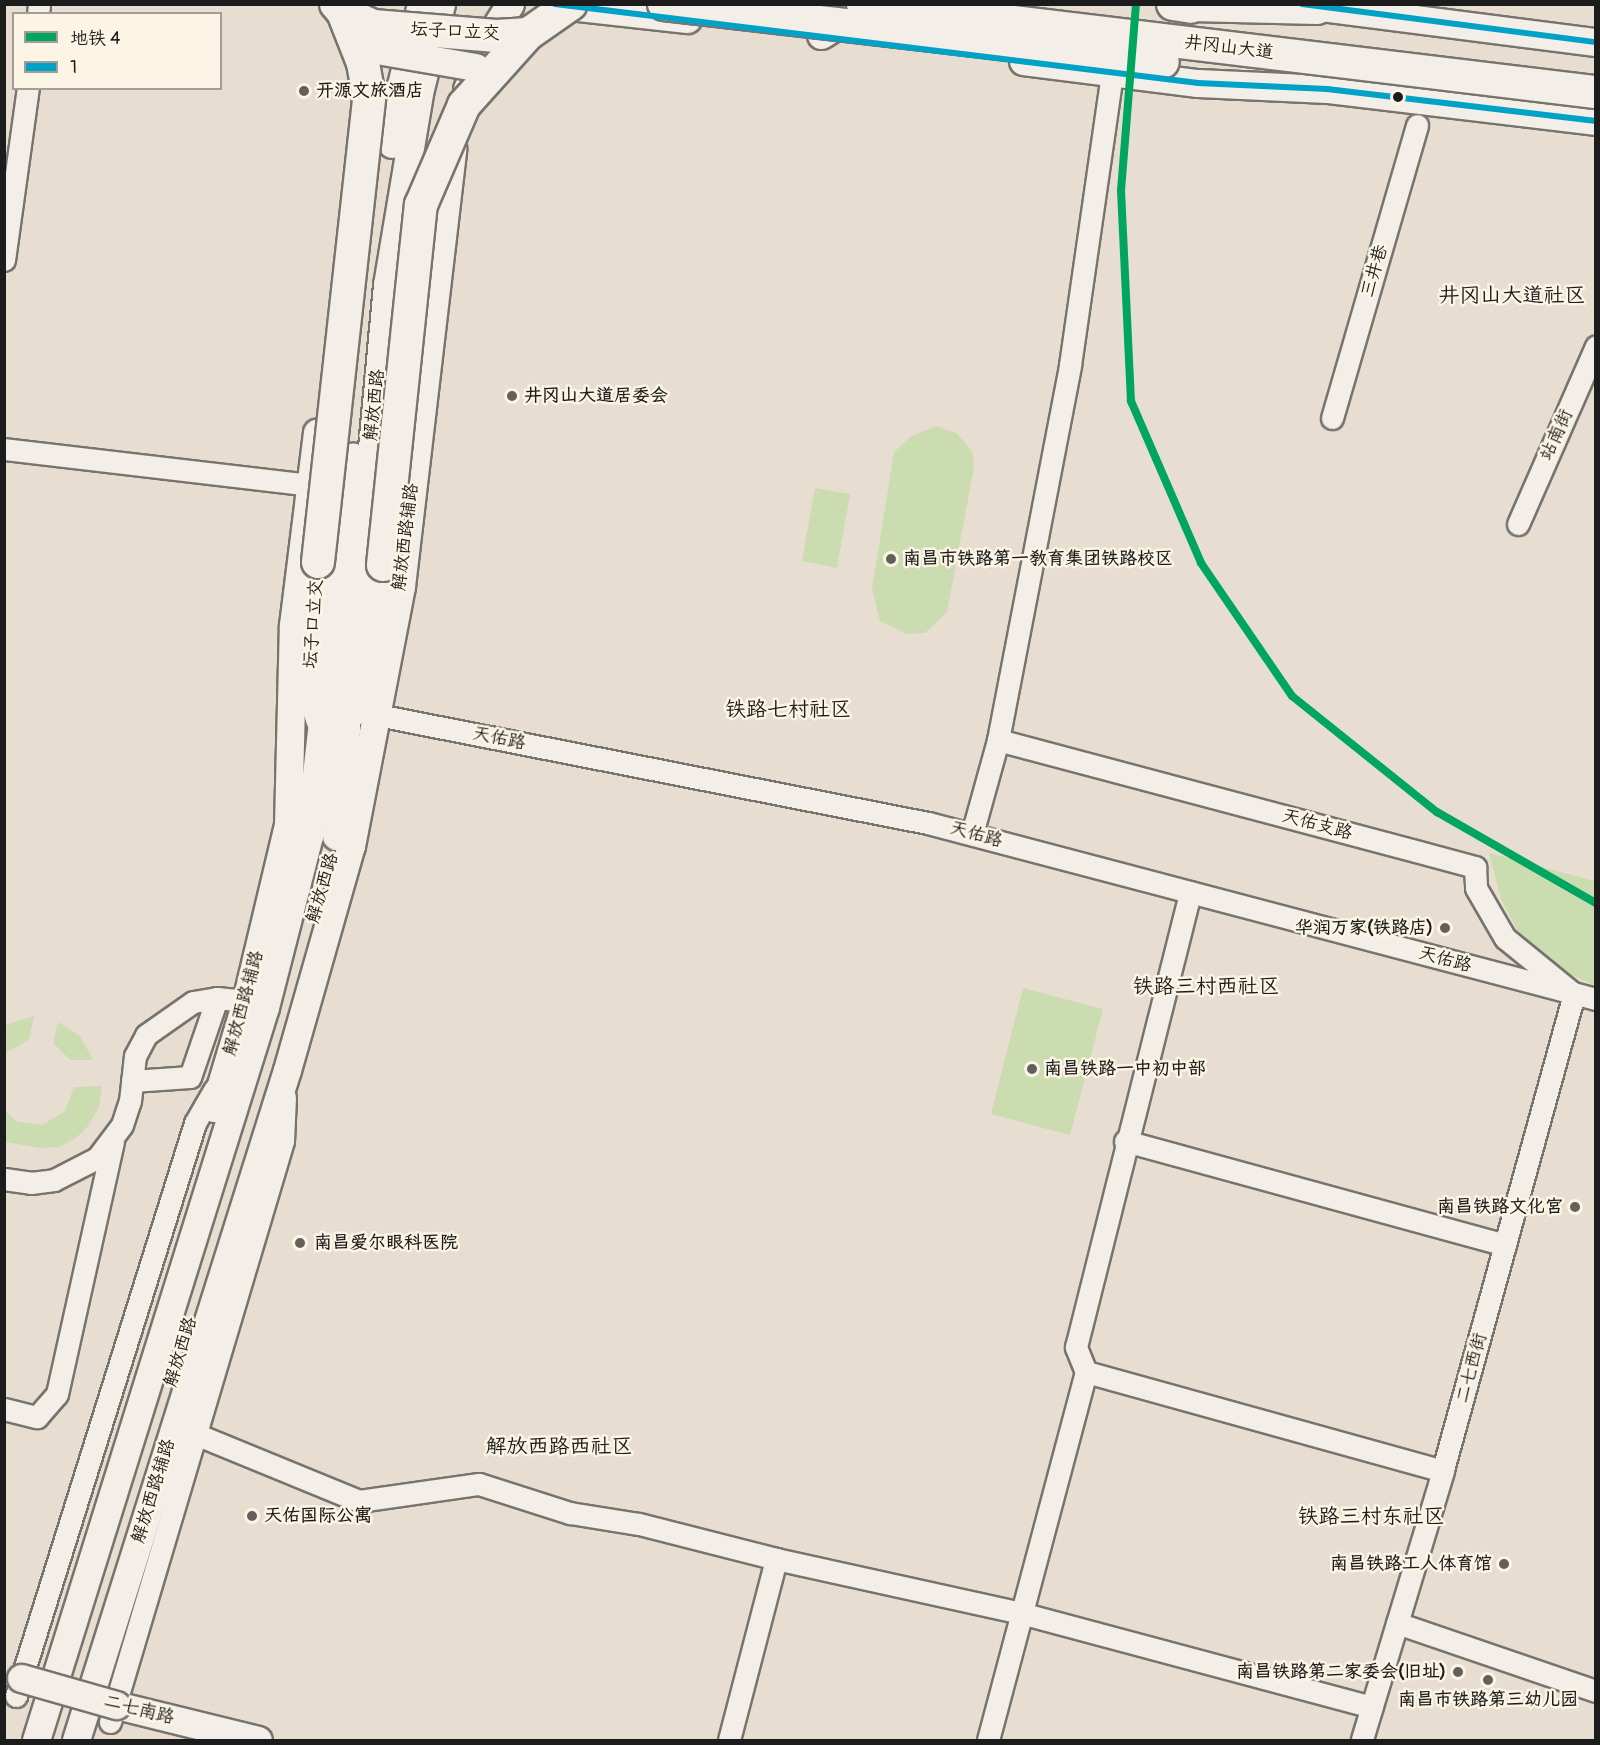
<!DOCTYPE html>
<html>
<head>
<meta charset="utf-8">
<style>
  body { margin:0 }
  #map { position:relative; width:1600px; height:1745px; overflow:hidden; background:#e7ded1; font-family:Pangolin,"LXGW WenKai TC",sans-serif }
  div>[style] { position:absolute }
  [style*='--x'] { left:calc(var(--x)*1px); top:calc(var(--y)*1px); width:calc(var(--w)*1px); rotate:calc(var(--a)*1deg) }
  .green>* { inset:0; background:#cbdcb1 }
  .roads { filter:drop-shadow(2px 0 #77736d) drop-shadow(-2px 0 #77736d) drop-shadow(0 2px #77736d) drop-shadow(0 -2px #77736d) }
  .minor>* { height:21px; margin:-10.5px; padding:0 10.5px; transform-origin:10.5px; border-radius:10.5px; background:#f3efe8 }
  .major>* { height:27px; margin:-13.5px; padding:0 13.5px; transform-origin:13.5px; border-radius:13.5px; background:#f3efe8 }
  .highway>* { height:32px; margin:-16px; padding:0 16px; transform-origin:16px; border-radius:16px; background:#f3efe8 }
  .bridges { filter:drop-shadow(2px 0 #77736d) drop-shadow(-2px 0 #77736d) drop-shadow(0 2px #77736d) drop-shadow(0 -2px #77736d) }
  .major-bridge>* { height:27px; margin:-13.5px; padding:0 13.5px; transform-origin:13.5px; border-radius:13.5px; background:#f3efe8 }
  .highway-bridge>* { height:32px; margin:-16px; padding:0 16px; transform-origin:16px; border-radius:16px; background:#f3efe8 }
  .bus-1>* { height:6px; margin:-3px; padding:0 3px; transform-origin:3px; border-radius:3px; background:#01a2c5 }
  .metro-1>* { height:8px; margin:-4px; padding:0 4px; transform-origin:4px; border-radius:4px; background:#00a560 }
  .dots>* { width:16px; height:16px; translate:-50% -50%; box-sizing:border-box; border:3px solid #fcf5e5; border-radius:50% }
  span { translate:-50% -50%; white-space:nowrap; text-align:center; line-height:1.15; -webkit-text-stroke:5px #fcf5e5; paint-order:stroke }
  .street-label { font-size:18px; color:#1c1c1c }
  .poi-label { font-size:18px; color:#1c1c1c; font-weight:700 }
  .left { translate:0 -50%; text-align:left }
  .right { translate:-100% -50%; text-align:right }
  .quarter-label { font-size:21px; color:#1c1c1c }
  .frame { position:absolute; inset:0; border:6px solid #1c1c1c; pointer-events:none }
  .legend { position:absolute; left:12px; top:12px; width:210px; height:78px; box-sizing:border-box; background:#fcf5e5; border:2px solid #a29e95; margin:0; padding:8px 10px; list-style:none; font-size:18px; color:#1c1c1c }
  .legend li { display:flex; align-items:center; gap:12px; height:30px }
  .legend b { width:30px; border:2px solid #a29e95 }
</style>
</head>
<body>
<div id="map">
  <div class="green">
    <div style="clip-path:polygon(936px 426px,956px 433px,965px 442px,973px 454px,974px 467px,947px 612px,925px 633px,907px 634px,880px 621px,872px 589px,894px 452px,912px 436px)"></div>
    <div style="clip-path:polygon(815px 488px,850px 494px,837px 568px,802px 561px)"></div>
    <div style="clip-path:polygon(1489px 853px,1595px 881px,1595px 986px,1555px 967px,1521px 938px,1501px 899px)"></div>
    <div style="clip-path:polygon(1023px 988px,1103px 1009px,1070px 1135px,991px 1114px)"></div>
    <div style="clip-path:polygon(34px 1016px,29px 1040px,5px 1053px,5px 1025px)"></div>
    <div style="clip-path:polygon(58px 1022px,80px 1036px,93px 1060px,70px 1060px,53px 1043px)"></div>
    <div style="clip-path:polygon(102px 1086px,99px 1107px,88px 1126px,76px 1138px,59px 1147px,41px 1148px,5px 1142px,5px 1110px,16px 1121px,42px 1125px,65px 1111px,74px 1087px)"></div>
  </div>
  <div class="roads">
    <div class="minor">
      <div style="--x:38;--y:14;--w:10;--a:-84"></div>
      <div style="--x:4;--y:260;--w:174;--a:-82.1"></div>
      <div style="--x:1332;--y:418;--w:305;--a:-73.8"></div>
      <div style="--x:4;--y:449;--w:308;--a:6.7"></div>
      <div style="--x:1518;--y:524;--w:194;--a:-66.3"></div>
      <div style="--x:362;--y:712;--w:577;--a:11.1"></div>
      <div style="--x:928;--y:823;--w:691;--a:14.76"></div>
      <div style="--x:998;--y:740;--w:494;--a:14.9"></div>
      <div style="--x:1475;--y:867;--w:21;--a:87"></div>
      <div style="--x:1476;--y:888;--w:58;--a:59.9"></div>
      <div style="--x:1505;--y:938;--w:89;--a:39.1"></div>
      <div style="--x:1574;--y:994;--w:495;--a:105.4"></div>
      <div style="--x:1443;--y:1471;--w:281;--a:106.8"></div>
      <div style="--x:972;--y:834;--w:98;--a:-74.5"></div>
      <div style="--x:998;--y:740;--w:382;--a:-79.1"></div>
      <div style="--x:1070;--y:365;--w:296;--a:-81.8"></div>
      <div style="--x:132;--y:1081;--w:58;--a:-3.9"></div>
      <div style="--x:190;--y:1077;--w:83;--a:-71.1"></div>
      <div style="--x:1125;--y:1141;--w:394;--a:15.3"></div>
      <div style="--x:4;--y:1179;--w:27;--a:8"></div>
      <div style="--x:31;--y:1183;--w:23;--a:-7"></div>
      <div style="--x:54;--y:1180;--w:48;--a:-27.1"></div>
      <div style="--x:97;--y:1158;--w:41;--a:-52.9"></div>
      <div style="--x:122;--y:1125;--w:25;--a:-72"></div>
      <div style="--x:130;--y:1101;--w:45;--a:-83.7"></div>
      <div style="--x:135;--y:1056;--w:24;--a:-62"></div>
      <div style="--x:146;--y:1035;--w:57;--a:-35.1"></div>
      <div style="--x:193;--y:1002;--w:24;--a:-9"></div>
      <div style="--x:217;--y:998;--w:29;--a:6"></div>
      <div style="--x:1086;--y:1372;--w:370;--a:15.5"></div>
      <div style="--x:4;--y:1409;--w:34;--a:14"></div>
      <div style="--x:37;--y:1417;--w:30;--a:-49"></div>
      <div style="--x:57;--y:1394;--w:259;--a:-77.5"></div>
      <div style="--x:198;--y:1435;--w:174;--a:22.3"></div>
      <div style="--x:359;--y:1501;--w:121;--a:-8.1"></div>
      <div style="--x:479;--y:1484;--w:96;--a:17.7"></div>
      <div style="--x:570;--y:1513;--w:70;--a:9.1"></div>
      <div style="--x:639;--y:1524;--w:141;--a:14.3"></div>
      <div style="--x:1397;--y:1623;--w:210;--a:18.9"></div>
      <div style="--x:16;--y:1696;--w:600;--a:-72.65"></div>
      <div style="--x:195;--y:1123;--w:39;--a:-60"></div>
      <div style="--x:110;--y:1722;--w:606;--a:-73.42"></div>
      <div style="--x:283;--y:1141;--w:44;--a:-87.4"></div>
      <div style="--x:729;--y:1740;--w:187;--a:-75.4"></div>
      <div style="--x:776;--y:1559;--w:251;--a:12.4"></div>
      <div style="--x:1021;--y:1613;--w:363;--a:15"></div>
      <div style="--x:988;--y:1740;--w:381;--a:-75.1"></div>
      <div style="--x:1086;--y:1372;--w:27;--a:-112"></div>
      <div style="--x:1076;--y:1347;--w:469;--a:-75.9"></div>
    </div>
    <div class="major">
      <div style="--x:551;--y:4;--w:137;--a:6.3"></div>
      <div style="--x:1298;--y:4;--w:300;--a:7.3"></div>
      <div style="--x:1191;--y:7;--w:126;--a:1.4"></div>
      <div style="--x:821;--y:35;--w:13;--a:-32"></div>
      <div style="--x:832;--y:28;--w:28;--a:-60"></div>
      <div style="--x:1023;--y:61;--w:176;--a:7.2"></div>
      <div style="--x:1198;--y:83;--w:129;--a:2.7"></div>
      <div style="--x:1327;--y:89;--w:271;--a:6.8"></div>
      <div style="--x:467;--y:89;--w:54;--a:-67.2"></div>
      <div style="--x:488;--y:39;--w:41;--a:-57.8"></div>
      <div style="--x:392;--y:144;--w:56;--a:-81.7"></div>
      <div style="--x:400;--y:89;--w:88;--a:-76.1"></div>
      <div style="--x:336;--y:836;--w:553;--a:-84.71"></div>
      <div style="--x:387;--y:285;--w:195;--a:-80.5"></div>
      <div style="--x:419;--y:93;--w:92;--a:-76.1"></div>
      <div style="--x:214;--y:1108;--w:112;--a:-73.3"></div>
      <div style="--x:246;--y:1001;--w:181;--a:-76.6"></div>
      <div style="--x:288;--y:825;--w:200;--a:-88.6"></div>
      <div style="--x:293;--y:625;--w:194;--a:-82.9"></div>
      <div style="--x:116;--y:1705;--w:146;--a:13.8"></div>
      <div style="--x:36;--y:1740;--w:768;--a:-72.65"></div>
      <div style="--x:265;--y:1007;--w:177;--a:-75.6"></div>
      <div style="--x:309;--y:836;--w:382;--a:-83.5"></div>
      <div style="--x:76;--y:1740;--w:702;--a:-72.52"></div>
      <div style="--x:287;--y:1070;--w:233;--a:-74.1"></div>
      <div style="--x:351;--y:846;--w:265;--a:-79.1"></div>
      <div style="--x:401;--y:586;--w:440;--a:-83.3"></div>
    </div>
    <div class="highway">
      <div style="--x:1173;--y:4;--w:18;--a:9"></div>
      <div style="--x:318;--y:562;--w:109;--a:95.2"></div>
      <div style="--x:308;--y:671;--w:50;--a:73.7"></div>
      <div style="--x:347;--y:709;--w:76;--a:-69.2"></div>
      <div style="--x:374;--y:638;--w:74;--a:-83"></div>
    </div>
  </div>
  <div class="bridges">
    <div class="major-bridge">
      <div style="--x:365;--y:48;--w:112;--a:9.8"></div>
      <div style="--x:21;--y:1678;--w:99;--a:15.9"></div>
    </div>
    <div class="highway-bridge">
      <div style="--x:336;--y:4;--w:11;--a:49"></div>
      <div style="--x:343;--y:12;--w:33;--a:25"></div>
      <div style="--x:373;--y:26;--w:124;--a:4.6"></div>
      <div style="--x:497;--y:36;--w:31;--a:-4"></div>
      <div style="--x:528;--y:34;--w:52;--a:-34.9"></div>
      <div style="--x:664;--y:4;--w:502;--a:6.63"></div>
      <div style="--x:863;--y:4;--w:738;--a:6.85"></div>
      <div style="--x:318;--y:562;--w:468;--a:-83.7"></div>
      <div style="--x:369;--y:97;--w:35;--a:-100"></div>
      <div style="--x:363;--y:63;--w:55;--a:-111.4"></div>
      <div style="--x:383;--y:565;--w:362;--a:-84"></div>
      <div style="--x:421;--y:205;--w:109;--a:-66.7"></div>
      <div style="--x:464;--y:105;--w:96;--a:-48"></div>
    </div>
  </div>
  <div class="bus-1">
    <div style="--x:555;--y:4;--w:648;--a:7"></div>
    <div style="--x:1198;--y:83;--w:129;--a:2.7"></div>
    <div style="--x:1327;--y:89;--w:271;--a:6.8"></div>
    <div style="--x:1302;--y:4;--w:296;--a:7.4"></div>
  </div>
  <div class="metro-1">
    <div style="--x:1136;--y:4;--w:187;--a:94.6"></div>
    <div style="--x:1121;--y:190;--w:211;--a:87.3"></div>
    <div style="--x:1131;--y:401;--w:176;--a:66.6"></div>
    <div style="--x:1201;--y:563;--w:161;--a:55.6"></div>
    <div style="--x:1292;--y:696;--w:186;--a:38.7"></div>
    <div style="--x:1437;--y:812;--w:183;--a:29.8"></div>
  </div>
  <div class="dots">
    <div style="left:304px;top:91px;background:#63605b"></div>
    <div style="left:1398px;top:97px;background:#1c1c1c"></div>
    <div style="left:512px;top:396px;background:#63605b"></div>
    <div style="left:891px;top:559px;background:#63605b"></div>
    <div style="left:1445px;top:928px;background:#63605b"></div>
    <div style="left:1032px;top:1069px;background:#63605b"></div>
    <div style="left:1575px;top:1207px;background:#63605b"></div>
    <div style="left:300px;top:1243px;background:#63605b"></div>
    <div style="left:252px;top:1516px;background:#63605b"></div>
    <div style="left:1504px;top:1564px;background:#63605b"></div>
    <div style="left:1458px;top:1672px;background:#63605b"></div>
    <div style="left:1488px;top:1680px;background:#63605b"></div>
  </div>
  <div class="street-label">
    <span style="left:455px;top:32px;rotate:3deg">坛子口立交</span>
    <span style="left:1229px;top:48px;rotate:7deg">井冈山大道</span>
    <span style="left:1375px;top:271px;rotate:-74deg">三井巷</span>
    <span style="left:375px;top:405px;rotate:-84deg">解放西路</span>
    <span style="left:1557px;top:435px;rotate:-66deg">站南街</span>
    <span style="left:406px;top:537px;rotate:-83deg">解放西路辅路</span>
    <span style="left:314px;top:624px;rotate:-86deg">坛子口立交</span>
    <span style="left:499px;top:739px;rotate:11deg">天佑路</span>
    <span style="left:1317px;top:825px;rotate:15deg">天佑支路</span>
    <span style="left:976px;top:835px;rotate:15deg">天佑路</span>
    <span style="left:323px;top:888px;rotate:-74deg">解放西路</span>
    <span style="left:1445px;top:960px;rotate:15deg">天佑路</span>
    <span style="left:244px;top:1003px;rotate:-75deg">解放西路辅路</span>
    <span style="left:181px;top:1352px;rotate:-73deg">解放西路</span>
    <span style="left:1472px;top:1368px;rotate:-75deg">二七西街</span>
    <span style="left:154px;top:1491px;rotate:-73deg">解放西路辅路</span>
    <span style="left:139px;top:1710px;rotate:14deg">二七南路</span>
  </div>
  <div class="poi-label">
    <span class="left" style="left:316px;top:91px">开源文旅酒店</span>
    <span class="left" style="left:524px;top:396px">井冈山大道居委会</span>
    <span class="left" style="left:903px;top:559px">南昌市铁路第一教育集团铁路校区</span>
    <span class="right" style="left:1433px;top:928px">华润万家(铁路店)</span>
    <span class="left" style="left:1044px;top:1069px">南昌铁路一中初中部</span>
    <span class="right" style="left:1563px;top:1207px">南昌铁路文化宫</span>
    <span class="left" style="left:314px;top:1243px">南昌爱尔眼科医院</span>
    <span class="left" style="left:264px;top:1516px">天佑国际公寓</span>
    <span class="right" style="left:1492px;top:1564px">南昌铁路工人体育馆</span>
    <span class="right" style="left:1446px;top:1672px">南昌铁路第二家委会(旧址)</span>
    <span style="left:1488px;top:1700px">南昌市铁路第三幼儿园</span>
  </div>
  <div class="quarter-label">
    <span style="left:1512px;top:296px">井冈山大道社区</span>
    <span style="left:788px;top:710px">铁路七村社区</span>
    <span style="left:1206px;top:987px">铁路三村西社区</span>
    <span style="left:559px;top:1447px">解放西路西社区</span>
    <span style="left:1371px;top:1517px">铁路三村东社区</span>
  </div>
  <div class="frame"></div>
  <ul class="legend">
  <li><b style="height:8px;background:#00a560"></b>地铁 4</li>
  <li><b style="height:8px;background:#01a2c5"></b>1</li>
  </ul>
</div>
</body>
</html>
